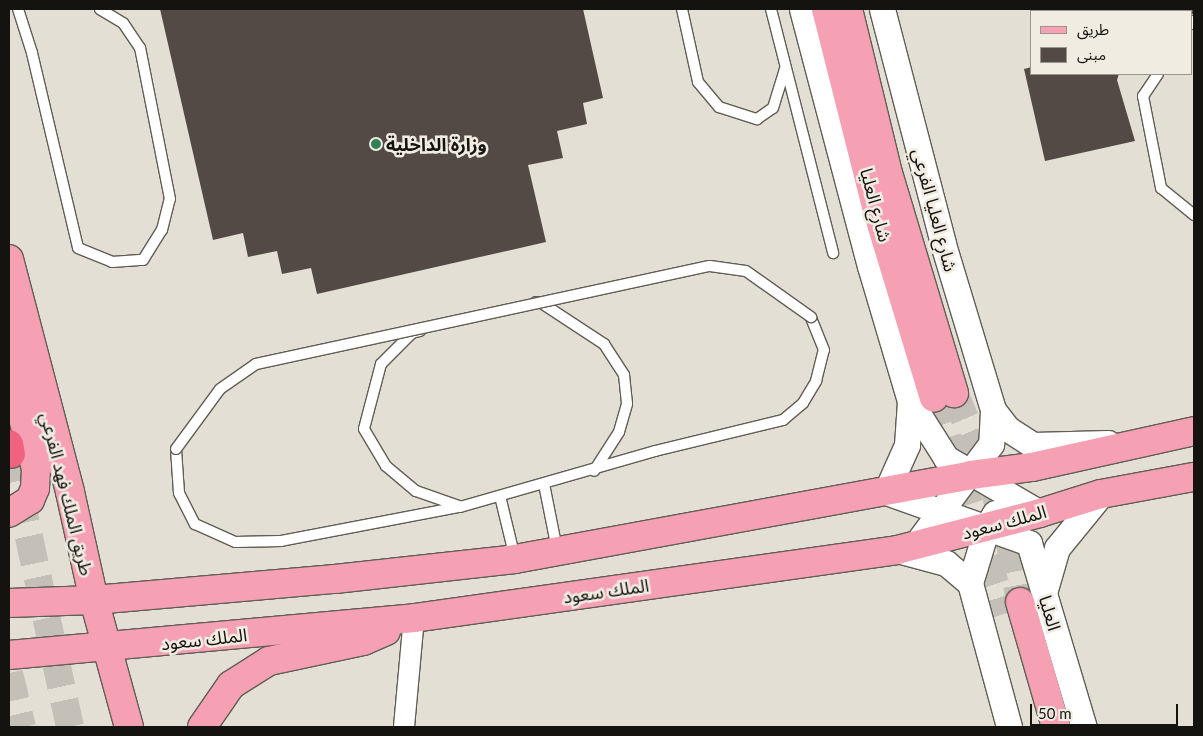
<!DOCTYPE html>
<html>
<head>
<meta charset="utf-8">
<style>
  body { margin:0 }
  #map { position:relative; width:1203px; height:736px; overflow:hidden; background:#e3dfd5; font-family:Lato,"Noto Sans Arabic",sans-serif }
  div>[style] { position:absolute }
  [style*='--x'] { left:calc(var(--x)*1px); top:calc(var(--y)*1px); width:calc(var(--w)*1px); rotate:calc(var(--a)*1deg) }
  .building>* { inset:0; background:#534a46 }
  .primary-tunnel>* { height:28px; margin-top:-14px; transform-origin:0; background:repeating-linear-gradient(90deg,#c4c0b7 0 28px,transparent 0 42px) }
  .motorway-tunnel>* { height:28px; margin-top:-14px; transform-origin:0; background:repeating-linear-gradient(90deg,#c4c0b7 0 28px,transparent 0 42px) }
  .roads { filter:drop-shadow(1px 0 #615d55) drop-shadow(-1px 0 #615d55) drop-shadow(0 1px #615d55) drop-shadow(0 -1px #615d55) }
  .service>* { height:10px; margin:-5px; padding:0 5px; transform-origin:5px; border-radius:5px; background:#fff }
  .minor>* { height:20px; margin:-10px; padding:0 10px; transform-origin:10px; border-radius:10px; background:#fff }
  .tertiary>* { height:25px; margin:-12.5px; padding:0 12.5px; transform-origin:12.5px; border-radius:12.5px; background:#fff }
  .primary>* { height:28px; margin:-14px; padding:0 14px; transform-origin:14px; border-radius:14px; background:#f6a1b3 }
  .motorway>* { height:28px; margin:-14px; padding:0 14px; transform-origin:14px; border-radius:14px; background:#f06280 }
  .bridges { filter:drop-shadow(1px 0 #615d55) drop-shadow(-1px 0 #615d55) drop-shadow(0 1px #615d55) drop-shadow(0 -1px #615d55) }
  .service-bridge>* { height:10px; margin:-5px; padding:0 5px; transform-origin:5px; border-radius:5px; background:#fff }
  .dots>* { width:14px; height:14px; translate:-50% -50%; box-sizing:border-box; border:2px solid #f1ece2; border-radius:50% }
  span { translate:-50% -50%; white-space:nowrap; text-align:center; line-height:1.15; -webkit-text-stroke:5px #f1ece2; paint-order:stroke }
  .poi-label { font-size:18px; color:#14130f; font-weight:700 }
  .left { translate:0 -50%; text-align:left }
  .street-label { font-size:18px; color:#14130f }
  .frame { position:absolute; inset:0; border:10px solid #14130f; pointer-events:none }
  .legend { position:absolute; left:1030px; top:10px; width:162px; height:65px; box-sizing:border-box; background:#f1ece2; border:1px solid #99958e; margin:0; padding:6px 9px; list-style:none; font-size:15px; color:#14130f }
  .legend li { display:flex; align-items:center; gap:10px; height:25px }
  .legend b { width:25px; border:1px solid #99958e }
  .scale { position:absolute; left:1030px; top:704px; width:148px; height:22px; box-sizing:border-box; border:2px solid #14130f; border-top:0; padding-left:6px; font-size:15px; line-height:18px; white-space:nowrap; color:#14130f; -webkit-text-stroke:4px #f1ece2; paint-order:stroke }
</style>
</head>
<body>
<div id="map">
  <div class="building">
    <div style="clip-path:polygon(160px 9px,583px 9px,603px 98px,583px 103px,587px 124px,557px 131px,563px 158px,528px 165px,546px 242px,317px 294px,311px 268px,282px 274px,277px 251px,248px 257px,243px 233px,213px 240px)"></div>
    <div style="clip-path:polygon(1119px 9px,1194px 9px,1194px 14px,1118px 11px)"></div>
    <div style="clip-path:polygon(1032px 67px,1032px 74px,1119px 74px,1117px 80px,1135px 141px,1045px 161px,1024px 69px)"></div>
  </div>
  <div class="primary-tunnel">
    <div style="--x:954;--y:393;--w:97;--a:66.9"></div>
    <div style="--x:992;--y:482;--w:65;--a:73.8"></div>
    <div style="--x:1010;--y:544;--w:59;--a:80.2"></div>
    <div style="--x:934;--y:398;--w:227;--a:71.8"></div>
  </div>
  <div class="motorway-tunnel">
    <div style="--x:11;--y:454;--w:279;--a:77.8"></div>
    <div style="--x:9;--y:673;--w:56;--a:76.5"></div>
  </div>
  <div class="roads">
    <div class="service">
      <div style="--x:18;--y:9;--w:46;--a:72.3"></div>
      <div style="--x:32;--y:53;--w:200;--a:76.7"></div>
      <div style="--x:78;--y:248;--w:37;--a:22"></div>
      <div style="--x:112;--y:262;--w:31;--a:-4"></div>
      <div style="--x:143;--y:260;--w:36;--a:-58"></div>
      <div style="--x:162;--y:230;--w:32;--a:-76"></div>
      <div style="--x:170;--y:199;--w:154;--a:-101.2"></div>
      <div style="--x:140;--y:48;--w:30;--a:-124"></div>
      <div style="--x:123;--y:23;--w:27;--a:-149"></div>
      <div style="--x:682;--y:9;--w:75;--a:77.6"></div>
      <div style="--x:698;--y:82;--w:33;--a:50"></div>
      <div style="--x:719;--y:107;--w:40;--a:18"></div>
      <div style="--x:757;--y:119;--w:19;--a:-35"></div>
      <div style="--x:773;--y:108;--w:41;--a:-72.9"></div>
      <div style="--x:771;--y:9;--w:252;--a:75.7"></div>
      <div style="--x:1192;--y:24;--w:4;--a:-56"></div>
      <div style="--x:1158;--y:74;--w:27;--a:124"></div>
      <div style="--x:1143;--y:96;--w:94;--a:78.9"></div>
      <div style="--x:1161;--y:188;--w:43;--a:39.3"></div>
      <div style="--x:536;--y:302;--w:4;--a:0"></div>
      <div style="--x:540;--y:302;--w:77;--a:33.3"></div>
      <div style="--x:604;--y:344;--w:37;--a:57"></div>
      <div style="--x:624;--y:375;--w:29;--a:84"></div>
      <div style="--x:627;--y:404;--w:29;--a:106"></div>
      <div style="--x:619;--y:432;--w:46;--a:122.7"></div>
      <div style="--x:420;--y:331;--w:8;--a:166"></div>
      <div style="--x:412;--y:333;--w:44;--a:135"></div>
      <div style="--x:381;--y:364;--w:67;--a:104.7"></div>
      <div style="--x:364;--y:429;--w:43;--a:59.3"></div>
      <div style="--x:386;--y:466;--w:39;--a:40"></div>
      <div style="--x:416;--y:491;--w:46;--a:19.2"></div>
      <div style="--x:176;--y:449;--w:44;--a:86.1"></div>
      <div style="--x:179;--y:493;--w:35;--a:63"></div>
      <div style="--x:195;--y:524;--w:44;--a:24.2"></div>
      <div style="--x:235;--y:542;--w:46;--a:-1.2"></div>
      <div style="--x:281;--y:541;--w:182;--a:-10.8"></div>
      <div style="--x:460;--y:507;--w:203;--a:-16"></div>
      <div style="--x:655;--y:451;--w:132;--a:-13.6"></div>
      <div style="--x:783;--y:420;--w:26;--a:-40"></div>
      <div style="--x:803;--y:403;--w:26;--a:-59"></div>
      <div style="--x:816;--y:381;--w:32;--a:-76"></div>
      <div style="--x:824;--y:350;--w:35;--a:-112"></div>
      <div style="--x:544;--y:484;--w:66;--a:78.7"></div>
      <div style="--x:500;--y:496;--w:64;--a:76.4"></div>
    </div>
    <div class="minor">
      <div style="--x:404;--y:727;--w:109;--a:-84.8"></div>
    </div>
    <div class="tertiary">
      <div style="--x:802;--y:9;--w:266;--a:75.2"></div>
      <div style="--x:870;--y:266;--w:141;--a:73.5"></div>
      <div style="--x:910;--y:401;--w:67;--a:57.7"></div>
      <div style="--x:946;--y:458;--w:109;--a:30.3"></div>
      <div style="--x:882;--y:9;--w:243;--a:75.4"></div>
      <div style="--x:943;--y:244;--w:173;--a:73.2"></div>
      <div style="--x:993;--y:410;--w:34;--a:93"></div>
      <div style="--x:991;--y:444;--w:124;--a:126.8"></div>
      <div style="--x:910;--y:401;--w:44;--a:93.9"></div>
      <div style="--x:907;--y:445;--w:51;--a:114.1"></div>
      <div style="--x:886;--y:492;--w:152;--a:19.6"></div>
      <div style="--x:1029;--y:543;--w:192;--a:73.4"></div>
      <div style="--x:993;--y:410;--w:24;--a:52"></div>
      <div style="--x:1008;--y:429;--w:30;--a:33"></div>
      <div style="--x:1033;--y:445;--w:75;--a:-1.5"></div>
      <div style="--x:995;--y:513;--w:16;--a:120"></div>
      <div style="--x:987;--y:527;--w:59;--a:106.9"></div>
      <div style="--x:970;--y:583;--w:149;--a:74.8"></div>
      <div style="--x:897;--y:550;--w:51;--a:14.9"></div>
      <div style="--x:946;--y:563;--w:31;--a:40"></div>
      <div style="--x:1044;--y:593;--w:47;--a:-73.9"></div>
      <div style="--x:1057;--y:548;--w:70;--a:-50.8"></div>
    </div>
    <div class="primary">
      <div style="--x:826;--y:9;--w:211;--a:75.8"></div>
      <div style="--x:878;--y:214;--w:192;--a:73.1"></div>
      <div style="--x:848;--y:9;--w:169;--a:76.3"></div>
      <div style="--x:888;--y:173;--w:230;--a:73.3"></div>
      <div style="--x:9;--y:259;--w:241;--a:75.3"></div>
      <div style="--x:70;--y:492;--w:111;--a:77.5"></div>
      <div style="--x:94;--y:600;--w:132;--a:74.6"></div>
      <div style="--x:9;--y:513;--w:25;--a:-32"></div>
      <div style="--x:30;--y:500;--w:13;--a:-67"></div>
      <div style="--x:35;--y:488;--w:19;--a:-87"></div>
      <div style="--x:36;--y:469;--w:53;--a:-104.3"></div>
      <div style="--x:23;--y:418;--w:87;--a:-97.9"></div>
      <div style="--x:1020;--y:602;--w:130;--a:73.9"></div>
      <div style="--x:9;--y:603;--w:85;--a:-2"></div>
      <div style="--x:94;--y:600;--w:242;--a:-5"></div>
      <div style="--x:335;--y:579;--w:181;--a:-6.3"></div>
      <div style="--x:515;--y:559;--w:464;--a:-10.4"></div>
      <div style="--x:971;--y:475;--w:62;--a:-7.5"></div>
      <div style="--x:1032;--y:467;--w:166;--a:-12.5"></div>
      <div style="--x:9;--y:655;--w:407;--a:-5.2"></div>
      <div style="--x:414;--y:618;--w:488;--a:-8"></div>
      <div style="--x:897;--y:550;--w:148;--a:-14.5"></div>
      <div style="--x:1040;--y:513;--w:64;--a:-17.3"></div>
      <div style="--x:1101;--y:494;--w:95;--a:-10.4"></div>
      <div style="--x:202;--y:727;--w:51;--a:-55.4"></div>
      <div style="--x:231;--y:685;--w:45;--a:-32.3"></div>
      <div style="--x:269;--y:661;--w:96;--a:-12"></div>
      <div style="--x:363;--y:641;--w:25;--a:-23"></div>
    </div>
    <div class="motorway">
      <div style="--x:9;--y:444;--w:10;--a:79"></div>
    </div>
  </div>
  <div class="bridges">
    <div class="service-bridge">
      <div style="--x:176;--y:449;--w:74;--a:-53.7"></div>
      <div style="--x:220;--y:389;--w:44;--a:-34.8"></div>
      <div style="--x:256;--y:364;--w:464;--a:-12.2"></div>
      <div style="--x:710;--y:266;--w:36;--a:8"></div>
      <div style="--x:746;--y:271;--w:80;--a:35.3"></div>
    </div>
  </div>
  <div class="dots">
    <div style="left:376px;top:144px;background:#308254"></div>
  </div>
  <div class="poi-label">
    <span class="left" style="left:386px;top:144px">وزارة الداخلية</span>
  </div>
  <div class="street-label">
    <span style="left:876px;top:205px;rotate:75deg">شارع العليا</span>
    <span style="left:935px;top:210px;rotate:75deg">شارع العليا الفرعي</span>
    <span style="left:67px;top:494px;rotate:76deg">طريق الملك فهد الفرعي</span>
    <span style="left:1004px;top:522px;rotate:-15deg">الملك سعود</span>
    <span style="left:606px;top:591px;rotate:-8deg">الملك سعود</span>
    <span style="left:1050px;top:613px;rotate:73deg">العليا</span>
    <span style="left:204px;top:639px;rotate:-6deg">الملك سعود</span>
  </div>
  <div class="frame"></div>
  <ul class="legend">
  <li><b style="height:6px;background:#f6a1b3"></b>طريق</li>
  <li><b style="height:14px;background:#534a46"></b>مبنى</li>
  </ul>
  <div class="scale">50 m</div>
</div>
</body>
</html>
